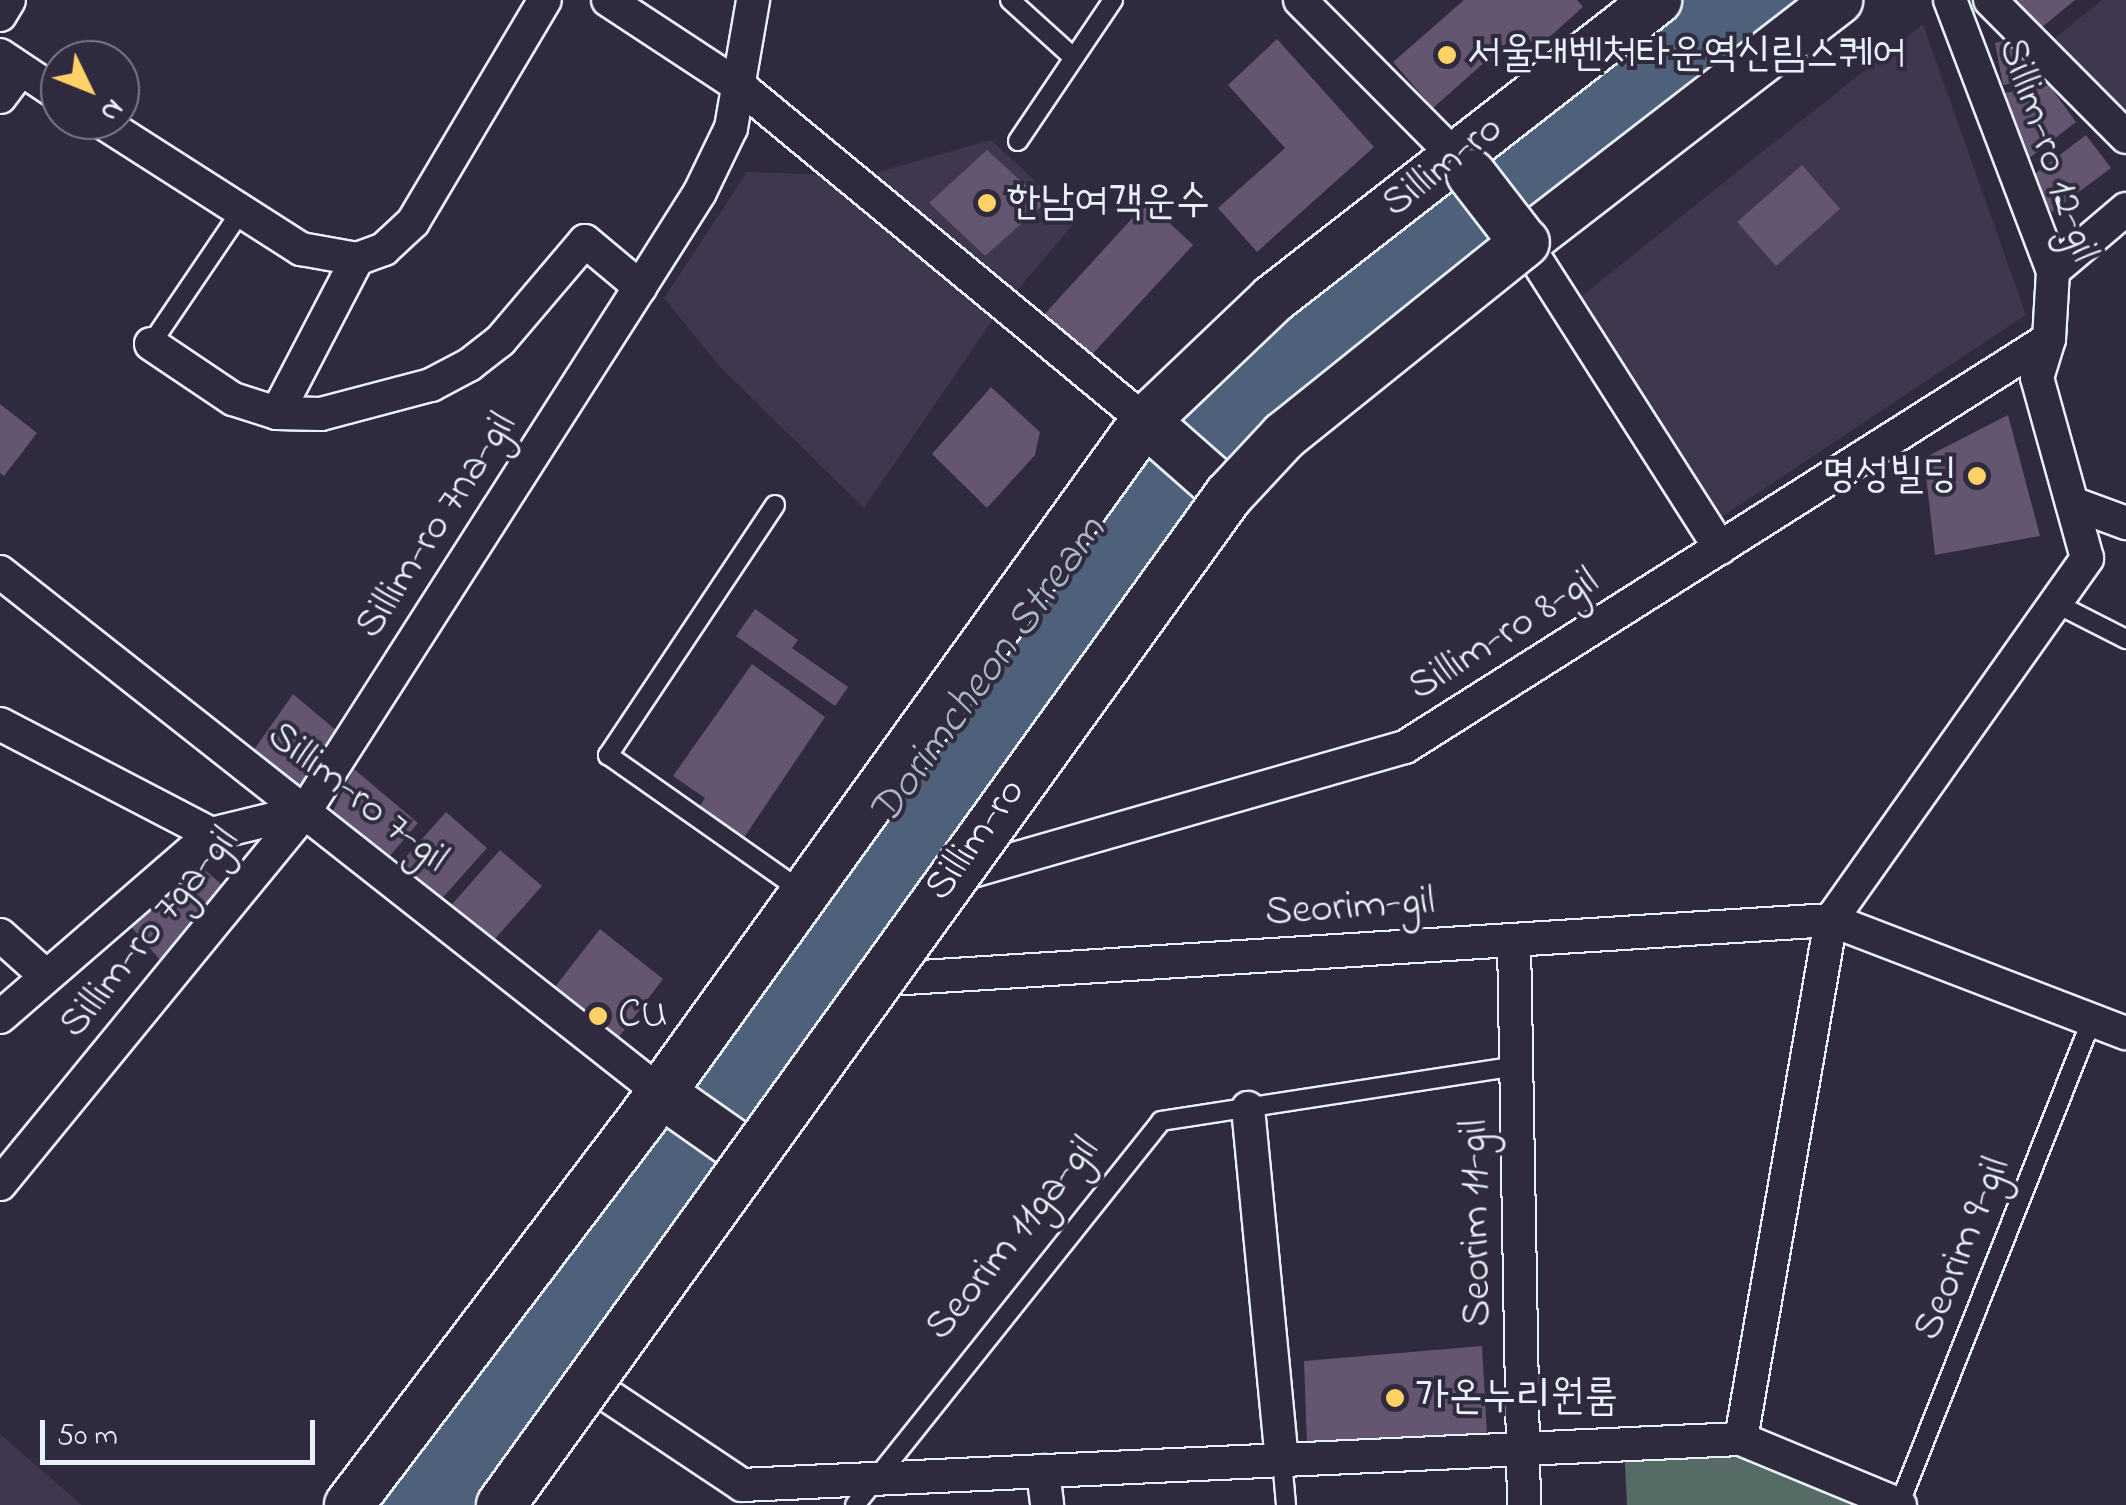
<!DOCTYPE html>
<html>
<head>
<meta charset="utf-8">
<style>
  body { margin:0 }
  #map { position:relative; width:2126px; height:1505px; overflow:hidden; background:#2f2a3d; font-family:"Indie Flower","Poor Story",sans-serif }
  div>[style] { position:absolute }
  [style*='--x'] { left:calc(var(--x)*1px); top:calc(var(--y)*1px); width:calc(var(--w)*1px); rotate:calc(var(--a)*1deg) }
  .built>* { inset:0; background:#3f374d }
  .green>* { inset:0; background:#566b66 }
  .water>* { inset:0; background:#4f607a }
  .building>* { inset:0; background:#645571 }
  .roads { filter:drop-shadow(2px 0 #e8f1f8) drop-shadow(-2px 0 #e8f1f8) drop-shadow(0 2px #e8f1f8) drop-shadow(0 -2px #e8f1f8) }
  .service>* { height:18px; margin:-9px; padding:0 9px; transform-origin:9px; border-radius:9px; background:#2f2a3d }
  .minor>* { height:32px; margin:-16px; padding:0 16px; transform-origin:16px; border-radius:16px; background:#2f2a3d }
  .secondary>* { height:48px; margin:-24px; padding:0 24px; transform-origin:24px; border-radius:24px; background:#2f2a3d }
  .bridges { filter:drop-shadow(2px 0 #e8f1f8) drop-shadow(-2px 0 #e8f1f8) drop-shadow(0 2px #e8f1f8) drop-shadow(0 -2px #e8f1f8) }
  .secondary-bridge>* { height:48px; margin:-24px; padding:0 24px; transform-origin:24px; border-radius:24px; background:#2f2a3d }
  .dots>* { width:28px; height:28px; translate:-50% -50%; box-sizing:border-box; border:5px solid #2f2a3d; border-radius:50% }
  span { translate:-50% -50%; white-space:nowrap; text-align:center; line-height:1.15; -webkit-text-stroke:8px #2f2a3d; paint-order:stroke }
  .poi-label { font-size:42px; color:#e8f1f8 }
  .left { translate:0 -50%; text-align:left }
  .right { translate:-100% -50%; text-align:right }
  .street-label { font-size:42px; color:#e8f1f8 }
  .water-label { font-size:45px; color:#abb7c6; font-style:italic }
  .north { position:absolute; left:40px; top:40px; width:100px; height:100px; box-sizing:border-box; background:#2f2a3d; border:2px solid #797a88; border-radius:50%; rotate:133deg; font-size:28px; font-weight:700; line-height:40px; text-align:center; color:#e8f1f8 }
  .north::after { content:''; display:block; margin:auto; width:35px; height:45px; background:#ffd166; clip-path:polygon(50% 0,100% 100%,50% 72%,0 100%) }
  .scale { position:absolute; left:40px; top:1420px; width:275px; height:45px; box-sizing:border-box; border:5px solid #e8f1f8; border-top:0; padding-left:12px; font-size:30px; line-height:35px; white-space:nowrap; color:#e8f1f8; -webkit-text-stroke:8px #2f2a3d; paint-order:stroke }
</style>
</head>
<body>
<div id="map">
  <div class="built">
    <div style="clip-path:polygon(2102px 0,2126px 0,2126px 113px,2054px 39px)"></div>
    <div style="clip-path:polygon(1923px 24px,2026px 315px,1718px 519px,1575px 301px)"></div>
    <div style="clip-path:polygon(991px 140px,1077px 220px,996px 315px,864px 508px,720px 367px,664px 298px,747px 172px,864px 176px)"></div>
    <div style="clip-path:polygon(0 1434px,82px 1505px,0 1505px)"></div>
  </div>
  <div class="green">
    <div style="clip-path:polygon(1741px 1439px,1899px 1505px,1627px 1505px,1624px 1445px)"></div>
  </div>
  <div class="water">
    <div style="clip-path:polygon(1676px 0,1813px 0,1347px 368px,481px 1505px,376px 1505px,815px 900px,1211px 373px)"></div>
  </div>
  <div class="building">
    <div style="clip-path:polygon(1464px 0,1577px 0,1583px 7px,1537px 48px,1521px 30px,1433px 108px,1393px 62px)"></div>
    <div style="clip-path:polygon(2010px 0,2075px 0,2036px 32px)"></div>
    <div style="clip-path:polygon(2014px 38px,2044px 78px,2003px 85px,1995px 43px)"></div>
    <div style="clip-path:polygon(1277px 39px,1374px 147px,1257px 252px,1218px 208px,1285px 148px,1228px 85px)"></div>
    <div style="clip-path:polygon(2049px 85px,2076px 122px,2027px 160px,2004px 93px)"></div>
    <div style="clip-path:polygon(2086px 135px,2111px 168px,2052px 212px,2028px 179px)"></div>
    <div style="clip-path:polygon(987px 150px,1045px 203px,985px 256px,929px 203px)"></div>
    <div style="clip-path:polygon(1802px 165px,1840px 209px,1776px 266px,1737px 222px)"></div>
    <div style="clip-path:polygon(1147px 202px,1193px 245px,1087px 360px,1041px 318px)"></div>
    <div style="clip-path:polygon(991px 387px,1040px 432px,1035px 455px,987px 508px,932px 454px)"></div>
    <div style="clip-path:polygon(0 404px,37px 433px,4px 476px,0 473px)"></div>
    <div style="clip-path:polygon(2008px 415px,2040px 536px,1935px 555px,1924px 458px)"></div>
    <div style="clip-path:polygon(755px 609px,798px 640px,792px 648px,848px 687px,835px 706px,736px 636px)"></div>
    <div style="clip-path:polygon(752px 664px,825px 717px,743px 839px,697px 811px,705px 798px,673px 776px)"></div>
    <div style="clip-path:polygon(293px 694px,343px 736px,306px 796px,251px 754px)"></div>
    <div style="clip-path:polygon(354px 769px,418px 823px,383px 864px,332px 813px)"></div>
    <div style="clip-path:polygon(446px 812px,487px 848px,437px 904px,396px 868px)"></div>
    <div style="clip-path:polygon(500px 850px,542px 886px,487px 948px,446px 911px)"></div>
    <div style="clip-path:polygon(197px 863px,228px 890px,167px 968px,127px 922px)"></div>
    <div style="clip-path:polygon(600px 929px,663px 979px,615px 1042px,551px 992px)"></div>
    <div style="clip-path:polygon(1482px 1346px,1487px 1435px,1307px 1446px,1304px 1361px)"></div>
  </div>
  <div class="roads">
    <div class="service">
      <div style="--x:1010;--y:0;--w:86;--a:42.2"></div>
      <div style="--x:1018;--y:141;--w:170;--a:-56"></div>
      <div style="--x:151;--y:344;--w:161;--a:-55.9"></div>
      <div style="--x:775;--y:505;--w:301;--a:123.7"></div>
      <div style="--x:608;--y:755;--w:240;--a:35.1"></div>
      <div style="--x:2055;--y:603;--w:80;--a:26.9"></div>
      <div style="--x:1282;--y:1460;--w:45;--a:84.9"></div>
      <div style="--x:855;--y:1505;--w:491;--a:-51.4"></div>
      <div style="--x:1161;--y:1121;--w:360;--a:-8.8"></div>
      <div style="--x:1899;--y:1505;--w:523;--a:-68.34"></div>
    </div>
    <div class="minor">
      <div style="--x:608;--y:0;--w:160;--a:33.3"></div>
      <div style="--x:742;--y:88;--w:523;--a:39.57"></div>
      <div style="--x:1300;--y:0;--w:221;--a:45.2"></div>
      <div style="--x:1990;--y:0;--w:193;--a:45.2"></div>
      <div style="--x:0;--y:15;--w:17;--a:-59"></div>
      <div style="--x:0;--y:55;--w:72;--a:33.7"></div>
      <div style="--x:0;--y:97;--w:34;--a:-53"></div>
      <div style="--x:99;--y:120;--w:240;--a:32.6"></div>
      <div style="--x:301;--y:249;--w:57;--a:10.1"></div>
      <div style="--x:357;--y:259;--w:29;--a:-20"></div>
      <div style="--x:384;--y:249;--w:40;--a:-43"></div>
      <div style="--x:413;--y:222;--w:258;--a:-59.3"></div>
      <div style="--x:1525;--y:242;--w:363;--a:57.5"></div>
      <div style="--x:2053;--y:271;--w:96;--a:-40.3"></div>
      <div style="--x:151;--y:344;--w:99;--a:33.9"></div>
      <div style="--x:233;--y:399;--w:46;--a:17.7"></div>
      <div style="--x:277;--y:413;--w:44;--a:1.3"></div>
      <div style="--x:321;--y:414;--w:114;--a:-14.8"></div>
      <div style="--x:431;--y:385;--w:43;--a:-27.8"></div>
      <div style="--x:469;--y:365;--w:39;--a:-38"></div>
      <div style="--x:500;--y:341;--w:131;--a:-49.6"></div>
      <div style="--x:585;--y:241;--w:72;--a:39.9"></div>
      <div style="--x:277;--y:413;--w:174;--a:-62.5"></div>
      <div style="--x:2072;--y:503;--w:58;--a:20.3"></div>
      <div style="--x:0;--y:572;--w:842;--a:38.25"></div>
      <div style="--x:0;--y:724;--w:238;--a:27.5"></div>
      <div style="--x:948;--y:878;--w:475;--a:-16"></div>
      <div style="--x:1405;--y:747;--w:762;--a:-32.36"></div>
      <div style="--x:0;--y:935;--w:62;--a:41.7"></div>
      <div style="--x:1514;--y:940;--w:565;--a:88.99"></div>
      <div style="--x:874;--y:980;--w:959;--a:-3.59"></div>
      <div style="--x:1831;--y:920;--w:316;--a:21"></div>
      <div style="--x:0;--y:1017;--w:279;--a:-40.9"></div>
      <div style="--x:211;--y:834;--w:97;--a:-13.7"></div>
      <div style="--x:1248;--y:1108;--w:354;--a:84.5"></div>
      <div style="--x:0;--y:1184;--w:482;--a:-50.7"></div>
      <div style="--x:305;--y:811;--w:622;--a:-57.41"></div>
      <div style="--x:640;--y:287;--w:112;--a:-57.7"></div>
      <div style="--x:700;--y:192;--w:71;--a:-64.2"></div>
      <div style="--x:731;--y:128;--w:130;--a:-80.2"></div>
      <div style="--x:592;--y:1385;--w:180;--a:33.7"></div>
      <div style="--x:742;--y:1485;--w:1000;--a:-2.64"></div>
      <div style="--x:1741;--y:1439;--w:172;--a:22.5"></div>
      <div style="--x:1741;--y:1439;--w:527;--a:-80.16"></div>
      <div style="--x:1831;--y:920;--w:443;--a:-54.7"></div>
      <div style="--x:2087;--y:558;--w:187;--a:-105.5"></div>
      <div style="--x:2037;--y:378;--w:41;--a:-72.9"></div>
      <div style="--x:2049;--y:339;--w:68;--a:-86.6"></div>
      <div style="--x:2053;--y:271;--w:290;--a:-110.8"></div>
      <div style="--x:1043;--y:1471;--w:34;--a:83"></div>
    </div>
    <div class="secondary">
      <div style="--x:1525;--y:242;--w:396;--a:-37.7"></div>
      <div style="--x:1145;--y:421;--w:112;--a:41.4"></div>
      <div style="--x:661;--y:1093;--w:99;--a:35.1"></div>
      <div style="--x:349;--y:1505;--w:485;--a:-52.8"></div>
      <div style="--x:642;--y:1119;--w:860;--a:-54.22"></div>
      <div style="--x:1145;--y:421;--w:177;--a:-43.6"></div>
      <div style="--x:1273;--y:299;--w:487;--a:-37.9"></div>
    </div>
  </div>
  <div class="bridges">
    <div class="secondary-bridge">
      <div style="--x:1471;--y:174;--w:78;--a:52.3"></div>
      <div style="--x:501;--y:1505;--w:1245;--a:-54.22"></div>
      <div style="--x:1229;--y:495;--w:81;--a:-47"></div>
      <div style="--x:1284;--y:436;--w:309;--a:-38.8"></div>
    </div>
  </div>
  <div class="dots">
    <div style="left:1447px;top:55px;background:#ffd166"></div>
    <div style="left:987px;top:203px;background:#ffd166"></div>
    <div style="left:1977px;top:476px;background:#ffd166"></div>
    <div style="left:598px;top:1016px;background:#ffd166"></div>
    <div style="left:1395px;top:1398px;background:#ffd166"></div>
  </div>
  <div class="poi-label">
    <span class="left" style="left:1467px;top:55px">서울대벤처타운역신림스퀘어</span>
    <span class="left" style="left:1007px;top:203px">한남여객운수</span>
    <span class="right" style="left:1957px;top:476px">명성빌딩</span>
    <span class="left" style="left:618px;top:1016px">CU</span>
    <span class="left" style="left:1415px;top:1398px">가온누리원룸</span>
  </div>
  <div class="street-label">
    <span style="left:2047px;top:150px;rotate:71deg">Sillim-ro 12-gil</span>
    <span style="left:1443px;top:167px;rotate:-38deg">Sillim-ro</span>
    <span style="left:437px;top:526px;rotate:-57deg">Sillim-ro 7na-gil</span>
    <span style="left:1504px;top:635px;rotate:-32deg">Sillim-ro 8-gil</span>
    <span style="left:357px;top:798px;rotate:38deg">Sillim-ro 7-gil</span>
    <span style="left:976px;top:840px;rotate:-54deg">Sillim-ro</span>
    <span style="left:1350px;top:908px;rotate:-4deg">Seorim-gil</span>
    <span style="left:150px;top:933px;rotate:-51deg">Sillim-ro 7ga-gil</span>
    <span style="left:1477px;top:1223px;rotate:-91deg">Seorim 11-gil</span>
    <span style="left:1013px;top:1239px;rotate:-51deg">Seorim 11ga-gil</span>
    <span style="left:1963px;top:1249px;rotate:-68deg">Seorim 9-gil</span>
  </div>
  <div class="water-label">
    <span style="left:989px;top:672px;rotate:-54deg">Dorimcheon Stream</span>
  </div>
  <div class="north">N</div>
  <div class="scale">50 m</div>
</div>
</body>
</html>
